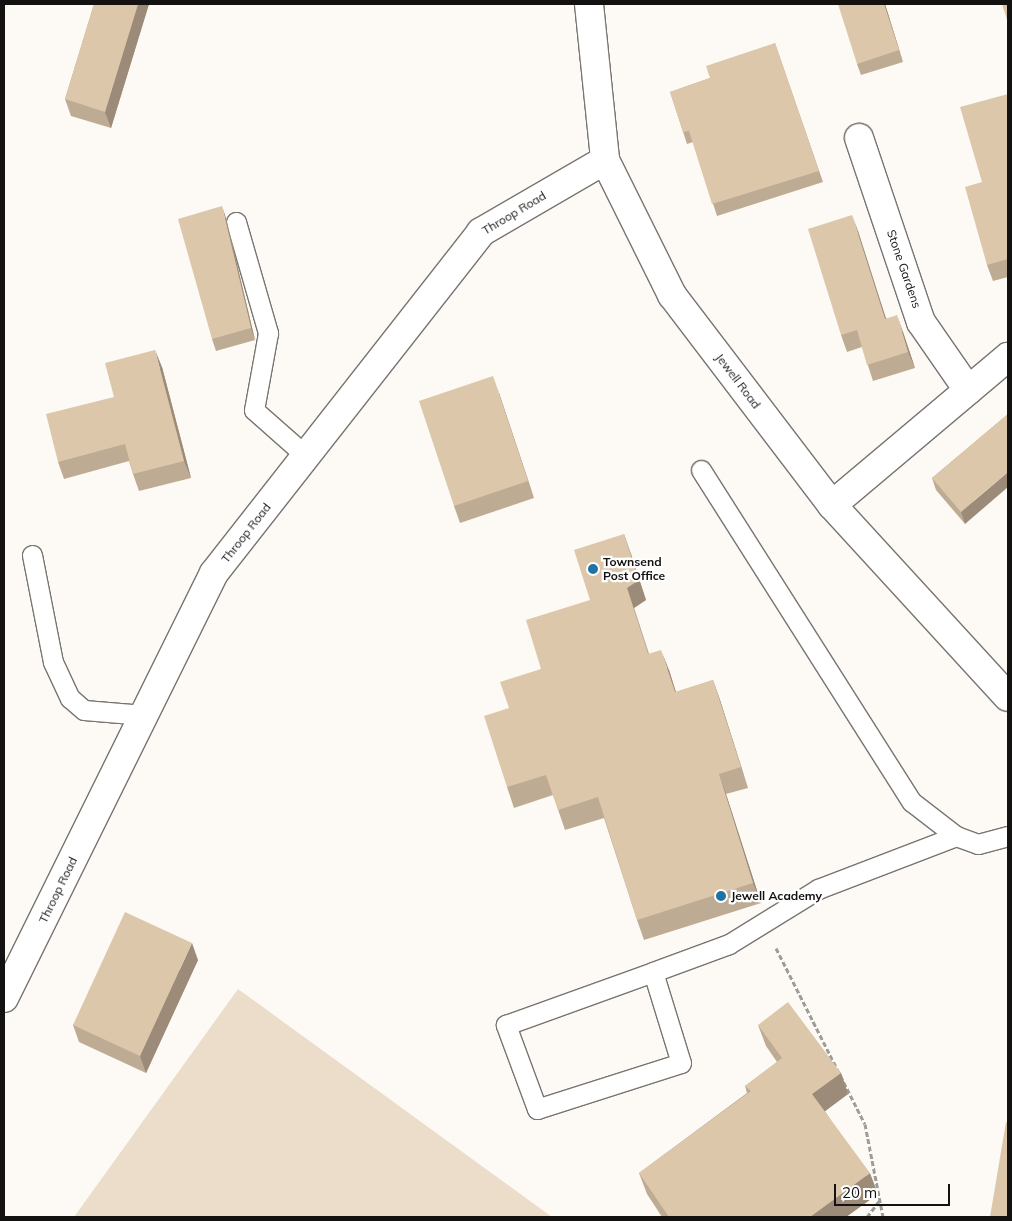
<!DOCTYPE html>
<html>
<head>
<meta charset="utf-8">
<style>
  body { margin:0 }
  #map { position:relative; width:1012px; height:1221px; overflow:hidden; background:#fdfaf5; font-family:Mulish,sans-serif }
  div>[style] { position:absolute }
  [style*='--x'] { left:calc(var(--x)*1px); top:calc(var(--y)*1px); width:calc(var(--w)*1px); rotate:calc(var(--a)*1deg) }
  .green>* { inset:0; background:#ebddca }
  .path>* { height:3px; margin-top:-1.5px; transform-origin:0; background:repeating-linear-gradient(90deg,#9e9c98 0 5px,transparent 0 7.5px) }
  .roads { filter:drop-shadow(1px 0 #787571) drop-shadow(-1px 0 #787571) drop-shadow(0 1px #787571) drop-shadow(0 -1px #787571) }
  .lane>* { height:19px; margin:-9.5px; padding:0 9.5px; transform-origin:9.5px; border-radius:9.5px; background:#fff }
  .street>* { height:28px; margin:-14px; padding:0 14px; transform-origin:14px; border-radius:14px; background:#fff }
  .wall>* { inset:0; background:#beab93 }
  .shaded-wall>* { inset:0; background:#9b8b78 }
  .building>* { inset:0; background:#ddc7ab }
  .dots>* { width:14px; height:14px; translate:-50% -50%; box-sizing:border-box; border:2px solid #fff; border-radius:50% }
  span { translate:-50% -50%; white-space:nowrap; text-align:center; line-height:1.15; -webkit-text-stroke:4.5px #fff; paint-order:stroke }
  .street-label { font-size:12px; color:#131210 }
  .poi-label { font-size:12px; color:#131210; font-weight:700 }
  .left { translate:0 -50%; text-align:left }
  .frame { position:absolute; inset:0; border:5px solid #131210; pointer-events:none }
  .scale { position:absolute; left:834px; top:1184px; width:116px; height:22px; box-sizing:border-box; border:2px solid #131210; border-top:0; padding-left:6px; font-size:15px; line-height:18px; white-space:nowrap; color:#131210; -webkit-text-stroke:4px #fff; paint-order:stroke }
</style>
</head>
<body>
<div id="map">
  <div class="green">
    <div style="clip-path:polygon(238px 989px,552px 1217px,74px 1217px)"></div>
  </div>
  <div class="path">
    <div style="--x:776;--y:948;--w:197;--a:63.2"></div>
    <div style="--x:865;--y:1124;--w:95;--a:79"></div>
    <div style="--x:867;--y:1217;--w:21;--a:-53"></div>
  </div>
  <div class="roads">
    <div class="lane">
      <div style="--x:236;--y:222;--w:116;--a:73.9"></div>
      <div style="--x:268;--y:333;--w:78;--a:100.3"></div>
      <div style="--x:254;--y:410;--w:69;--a:41.5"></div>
      <div style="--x:701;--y:470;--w:393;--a:57.6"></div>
      <div style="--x:912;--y:802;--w:56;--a:37.7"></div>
      <div style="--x:956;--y:836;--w:23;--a:20"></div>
      <div style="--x:978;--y:844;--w:31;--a:-15"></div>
      <div style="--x:32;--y:555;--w:109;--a:78.9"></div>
      <div style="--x:53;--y:662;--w:40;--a:65"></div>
      <div style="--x:70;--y:698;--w:18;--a:41"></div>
      <div style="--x:84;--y:710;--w:60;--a:4.8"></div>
      <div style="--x:653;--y:972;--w:95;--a:72.9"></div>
      <div style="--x:681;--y:1063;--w:151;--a:162.3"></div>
      <div style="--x:537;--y:1109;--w:90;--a:-110.3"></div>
      <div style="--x:506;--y:1025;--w:156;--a:-19.8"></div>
      <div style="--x:653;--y:972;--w:81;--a:-20.2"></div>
      <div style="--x:729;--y:944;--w:105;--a:-31.7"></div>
      <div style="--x:818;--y:889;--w:148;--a:-21"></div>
    </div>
    <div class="street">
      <div style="--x:589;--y:4;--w:157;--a:84.1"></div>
      <div style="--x:605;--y:160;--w:151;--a:63.6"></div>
      <div style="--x:672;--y:295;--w:264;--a:52.7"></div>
      <div style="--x:832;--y:505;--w:260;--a:47.5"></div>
      <div style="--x:859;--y:138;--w:194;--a:71.4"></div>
      <div style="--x:921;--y:322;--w:83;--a:55.3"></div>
      <div style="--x:832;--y:505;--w:230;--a:-40.1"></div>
      <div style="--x:4;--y:998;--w:474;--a:-63.7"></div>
      <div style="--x:214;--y:573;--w:433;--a:-51.9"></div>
      <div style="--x:481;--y:232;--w:143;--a:-30.1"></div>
    </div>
  </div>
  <div class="wall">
    <div style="clip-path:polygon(94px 4px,149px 4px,111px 128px,71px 116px,65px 99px)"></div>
    <div style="clip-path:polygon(885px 4px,903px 62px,861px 75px,857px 64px)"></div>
    <div style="clip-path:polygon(775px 43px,823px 182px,717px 216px,693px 142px,687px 144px,670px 92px,710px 78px)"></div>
    <div style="clip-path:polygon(1008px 94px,1008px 277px,993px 281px,987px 265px,982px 182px)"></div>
    <div style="clip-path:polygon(226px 218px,255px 340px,216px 351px,212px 339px)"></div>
    <div style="clip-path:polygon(858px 231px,886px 318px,903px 332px,915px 368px,873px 381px,862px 347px,847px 352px,841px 335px)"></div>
    <div style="clip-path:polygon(162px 367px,191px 478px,139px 491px,133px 474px,129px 461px,64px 479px,58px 462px,114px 397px)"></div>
    <div style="clip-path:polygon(499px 393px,534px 498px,460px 523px,454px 506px)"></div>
    <div style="clip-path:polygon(1008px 414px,965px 524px,936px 490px,932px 478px)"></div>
    <div style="clip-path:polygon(631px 554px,646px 600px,634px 608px,649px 654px,669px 670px,676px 692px,713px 680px,720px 700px,748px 788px,726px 794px,761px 903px,644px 940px,637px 920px,604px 818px,565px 830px,553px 795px,514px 808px,507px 787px,509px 708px,541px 669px)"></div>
    <div style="clip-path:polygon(198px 960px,146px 1073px,79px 1042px,73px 1025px)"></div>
    <div style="clip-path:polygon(758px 1025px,841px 1073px,848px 1094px,825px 1111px,878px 1194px,846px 1217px,662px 1217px,647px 1194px,639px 1173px,747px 1093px,745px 1086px,777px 1062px,766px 1046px)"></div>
  </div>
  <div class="shaded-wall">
    <div style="clip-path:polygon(138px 4px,149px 4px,111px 128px,105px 112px)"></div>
    <div style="clip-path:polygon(884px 4px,885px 4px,903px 62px,899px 50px)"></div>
    <div style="clip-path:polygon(222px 206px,226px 218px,255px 340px,251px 328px)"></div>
    <div style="clip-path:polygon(852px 215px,858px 231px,891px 335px,885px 319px)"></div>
    <div style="clip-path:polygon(897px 315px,903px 332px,915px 368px,908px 352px)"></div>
    <div style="clip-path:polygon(155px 350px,162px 367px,191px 478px,184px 461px)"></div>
    <div style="clip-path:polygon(493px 376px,499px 393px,534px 498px,528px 481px)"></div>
    <div style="clip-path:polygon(1008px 472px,1008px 487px,965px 524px,961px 512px)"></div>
    <div style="clip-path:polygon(624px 534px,631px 554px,646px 600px,634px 608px,656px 675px,627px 588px)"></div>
    <div style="clip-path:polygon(661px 650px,669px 670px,682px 712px,675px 692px)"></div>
    <div style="clip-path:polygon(713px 680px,720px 700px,748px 788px,741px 767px)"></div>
    <div style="clip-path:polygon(719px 774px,726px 794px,761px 903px,753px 883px)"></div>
    <div style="clip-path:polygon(192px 943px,198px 960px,146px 1073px,140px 1056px)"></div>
    <div style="clip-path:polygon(841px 1073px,848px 1094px,820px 1115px,812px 1094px)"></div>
    <div style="clip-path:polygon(870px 1173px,878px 1194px,846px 1217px,810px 1217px)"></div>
  </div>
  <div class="building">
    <div style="clip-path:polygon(94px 4px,138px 4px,105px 112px,65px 99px)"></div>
    <div style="clip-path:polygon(838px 4px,884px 4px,899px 50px,857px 64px)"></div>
    <div style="clip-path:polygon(1002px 4px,1008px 4px,1008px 23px)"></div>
    <div style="clip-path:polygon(775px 43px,819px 171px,712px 204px,689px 131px,683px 132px,670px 92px,710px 78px,706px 66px)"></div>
    <div style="clip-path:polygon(1008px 94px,1008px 259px,987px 265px,965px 187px,982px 182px,960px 107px)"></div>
    <div style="clip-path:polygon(222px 206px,251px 328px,212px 339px,178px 219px)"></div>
    <div style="clip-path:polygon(852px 215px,885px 319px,897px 315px,908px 352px,867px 365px,857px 330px,841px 335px,808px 229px)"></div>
    <div style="clip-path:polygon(155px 350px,184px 461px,133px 474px,125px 444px,58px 462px,46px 414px,114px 397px,105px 363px)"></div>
    <div style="clip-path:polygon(493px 376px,528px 481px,454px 506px,419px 401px)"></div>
    <div style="clip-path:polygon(1008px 414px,1008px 472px,961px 512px,932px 478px)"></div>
    <div style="clip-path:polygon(624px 534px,639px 580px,627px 588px,648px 654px,661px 650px,675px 692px,713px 680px,741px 767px,719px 774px,753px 883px,637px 920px,598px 797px,558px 810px,546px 775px,507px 787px,484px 716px,509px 708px,500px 682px,541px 669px,526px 620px,590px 600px,574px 550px)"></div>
    <div style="clip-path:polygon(125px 912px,192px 943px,140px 1056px,73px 1025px)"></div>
    <div style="clip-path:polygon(788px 1002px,841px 1073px,812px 1094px,870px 1173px,810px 1217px,669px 1217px,639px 1173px,751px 1091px,745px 1086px,782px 1058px,758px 1025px)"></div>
    <div style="clip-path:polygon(1006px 1122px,1008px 1123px,1008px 1217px,990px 1217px)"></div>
  </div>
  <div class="dots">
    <div style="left:593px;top:569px;background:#1f73a4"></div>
    <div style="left:721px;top:896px;background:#1f73a4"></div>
  </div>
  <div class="street-label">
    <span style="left:514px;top:213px;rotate:-31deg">Throop Road</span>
    <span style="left:904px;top:269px;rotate:71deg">Stone Gardens</span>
    <span style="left:738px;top:381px;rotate:53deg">Jewell Road</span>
    <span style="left:246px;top:533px;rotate:-52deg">Throop Road</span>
    <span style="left:58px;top:890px;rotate:-64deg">Throop Road</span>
  </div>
  <div class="poi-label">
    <span class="left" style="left:603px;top:569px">Townsend<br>Post Office</span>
    <span class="left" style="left:731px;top:896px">Jewell Academy</span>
  </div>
  <div class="frame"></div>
  <div class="scale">20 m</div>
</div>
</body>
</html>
